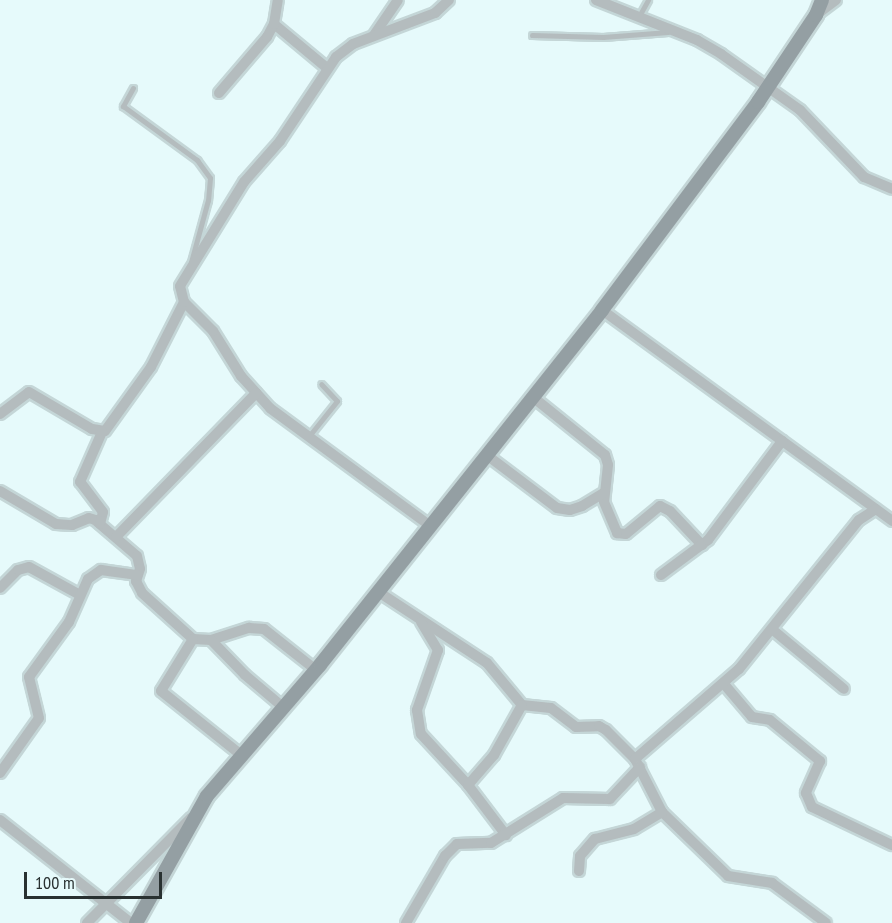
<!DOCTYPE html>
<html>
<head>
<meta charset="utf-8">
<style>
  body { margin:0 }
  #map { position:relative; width:892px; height:923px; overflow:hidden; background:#e6fafb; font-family:"PT Sans Narrow",sans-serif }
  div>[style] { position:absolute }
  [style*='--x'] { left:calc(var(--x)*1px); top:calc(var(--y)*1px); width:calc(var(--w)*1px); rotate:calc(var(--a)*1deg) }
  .roads { filter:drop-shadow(2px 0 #c4d6d7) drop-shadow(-2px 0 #c4d6d7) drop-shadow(0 2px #c4d6d7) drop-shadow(0 -2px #c4d6d7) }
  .lane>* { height:5px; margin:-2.5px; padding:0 2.5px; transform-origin:2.5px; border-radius:2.5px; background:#b4bcbe }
  .street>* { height:10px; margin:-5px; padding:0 5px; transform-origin:5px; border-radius:5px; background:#b4bcbe }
  .secondary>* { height:14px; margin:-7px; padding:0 7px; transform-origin:7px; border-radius:7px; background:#949fa3 }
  span { translate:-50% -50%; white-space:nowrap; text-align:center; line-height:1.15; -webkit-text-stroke:4.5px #e6fafb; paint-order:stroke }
  .scale { position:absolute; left:24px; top:872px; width:138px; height:27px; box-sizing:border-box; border:3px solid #293131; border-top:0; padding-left:8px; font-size:18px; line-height:21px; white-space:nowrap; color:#293131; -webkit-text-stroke:4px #e6fafb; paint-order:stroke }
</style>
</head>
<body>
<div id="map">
  <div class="roads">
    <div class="lane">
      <div style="--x:638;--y:18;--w:21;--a:-61"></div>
      <div style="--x:532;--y:35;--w:71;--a:1.6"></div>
      <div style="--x:603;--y:37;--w:65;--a:-4.4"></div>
      <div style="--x:133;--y:88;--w:21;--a:119"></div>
      <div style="--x:123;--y:106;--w:92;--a:36.1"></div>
      <div style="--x:197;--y:160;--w:22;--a:54"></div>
      <div style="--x:210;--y:178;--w:22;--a:95"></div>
      <div style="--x:208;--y:200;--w:64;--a:105.3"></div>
      <div style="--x:309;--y:436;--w:45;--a:-51.3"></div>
      <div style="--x:337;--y:401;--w:23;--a:-133"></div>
    </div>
    <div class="street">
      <div style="--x:596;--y:0;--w:109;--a:21.6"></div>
      <div style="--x:697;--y:40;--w:28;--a:30"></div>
      <div style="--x:721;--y:54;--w:97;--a:35.3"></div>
      <div style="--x:800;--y:110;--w:93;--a:46.3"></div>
      <div style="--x:864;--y:177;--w:30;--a:23"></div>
      <div style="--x:816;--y:15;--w:25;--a:-37"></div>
      <div style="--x:274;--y:24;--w:69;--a:39.7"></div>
      <div style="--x:374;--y:35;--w:42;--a:-55.6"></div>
      <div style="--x:219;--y:93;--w:74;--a:-49.4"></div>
      <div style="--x:267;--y:37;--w:15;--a:-62"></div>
      <div style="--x:274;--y:24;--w:24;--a:-81"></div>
      <div style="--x:602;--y:310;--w:359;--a:36"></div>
      <div style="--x:534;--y:398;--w:91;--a:38.8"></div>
      <div style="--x:605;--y:455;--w:10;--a:73"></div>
      <div style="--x:608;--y:465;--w:37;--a:96"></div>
      <div style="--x:604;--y:502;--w:34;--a:67"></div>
      <div style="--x:617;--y:533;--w:9;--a:6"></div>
      <div style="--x:626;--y:534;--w:44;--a:-39.5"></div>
      <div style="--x:660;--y:506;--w:11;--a:27"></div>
      <div style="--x:670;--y:511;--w:47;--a:46.7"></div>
      <div style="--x:0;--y:414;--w:36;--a:-37"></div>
      <div style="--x:29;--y:392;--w:73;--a:30.4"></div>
      <div style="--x:92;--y:429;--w:13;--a:9"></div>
      <div style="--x:105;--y:431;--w:79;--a:-54.3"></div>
      <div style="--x:151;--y:367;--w:73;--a:-63.1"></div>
      <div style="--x:488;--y:456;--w:86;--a:37"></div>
      <div style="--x:557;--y:508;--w:13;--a:9"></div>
      <div style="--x:570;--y:510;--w:13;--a:-18"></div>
      <div style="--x:582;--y:506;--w:26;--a:-31"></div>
      <div style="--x:0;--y:491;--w:65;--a:30.5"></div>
      <div style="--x:56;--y:524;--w:16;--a:4"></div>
      <div style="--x:72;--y:525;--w:18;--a:-22"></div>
      <div style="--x:89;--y:518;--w:6;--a:18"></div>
      <div style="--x:95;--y:520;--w:55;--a:40.6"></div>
      <div style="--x:137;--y:556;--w:13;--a:77"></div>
      <div style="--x:140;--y:569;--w:13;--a:108"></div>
      <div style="--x:136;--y:581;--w:13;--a:63"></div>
      <div style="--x:142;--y:593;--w:69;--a:42"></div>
      <div style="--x:193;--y:639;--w:18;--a:3"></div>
      <div style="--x:211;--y:640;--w:40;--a:-18"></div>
      <div style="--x:249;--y:628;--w:15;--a:4"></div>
      <div style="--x:264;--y:629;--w:66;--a:38.3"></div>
      <div style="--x:100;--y:524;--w:12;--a:-76"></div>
      <div style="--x:103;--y:512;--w:38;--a:-127"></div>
      <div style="--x:80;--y:482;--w:55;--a:-66.3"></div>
      <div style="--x:429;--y:525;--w:197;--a:-143.7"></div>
      <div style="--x:270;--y:408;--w:43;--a:-132.2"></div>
      <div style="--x:241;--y:376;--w:53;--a:-121.9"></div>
      <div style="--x:213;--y:331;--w:41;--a:-135"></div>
      <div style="--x:184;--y:302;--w:16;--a:-104"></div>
      <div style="--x:180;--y:286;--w:122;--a:-58.4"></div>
      <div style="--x:244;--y:182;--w:55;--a:-48.7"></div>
      <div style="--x:280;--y:141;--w:101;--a:-56.3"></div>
      <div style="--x:336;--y:57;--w:21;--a:-37"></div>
      <div style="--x:353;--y:44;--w:88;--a:-20.7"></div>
      <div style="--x:435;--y:13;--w:19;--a:-43"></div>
      <div style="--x:116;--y:537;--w:201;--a:-45.8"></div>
      <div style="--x:661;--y:575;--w:59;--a:-36.7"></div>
      <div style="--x:708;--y:540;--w:124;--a:-53.2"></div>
      <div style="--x:0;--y:588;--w:25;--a:-45"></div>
      <div style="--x:18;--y:570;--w:11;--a:-15"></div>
      <div style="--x:29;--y:567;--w:58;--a:28.8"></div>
      <div style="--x:377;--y:591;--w:131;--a:33.2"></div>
      <div style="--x:487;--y:663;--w:55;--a:50.2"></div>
      <div style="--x:522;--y:705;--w:29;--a:6"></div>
      <div style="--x:551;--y:708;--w:31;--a:37"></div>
      <div style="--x:576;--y:727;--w:23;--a:-2"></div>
      <div style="--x:599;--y:726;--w:8;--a:30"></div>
      <div style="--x:606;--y:730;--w:41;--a:45"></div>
      <div style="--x:635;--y:759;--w:59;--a:63"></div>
      <div style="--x:662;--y:812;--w:92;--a:44.1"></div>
      <div style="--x:728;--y:876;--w:45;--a:9"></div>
      <div style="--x:772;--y:883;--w:67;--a:36.5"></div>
      <div style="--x:421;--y:622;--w:33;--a:59"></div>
      <div style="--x:438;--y:650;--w:64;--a:109.3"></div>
      <div style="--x:417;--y:710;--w:24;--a:81"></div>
      <div style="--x:421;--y:734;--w:69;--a:47.3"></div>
      <div style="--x:468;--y:785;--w:63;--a:52.8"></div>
      <div style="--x:773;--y:630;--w:92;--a:39.7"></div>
      <div style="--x:193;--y:639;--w:61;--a:121.6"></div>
      <div style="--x:161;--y:691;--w:101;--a:38.6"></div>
      <div style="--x:211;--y:640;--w:49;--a:45.8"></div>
      <div style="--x:245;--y:675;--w:50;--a:40.1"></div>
      <div style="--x:724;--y:684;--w:43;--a:49.7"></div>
      <div style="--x:752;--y:717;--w:18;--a:9"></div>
      <div style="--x:770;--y:720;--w:65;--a:39.4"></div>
      <div style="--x:820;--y:761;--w:35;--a:114"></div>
      <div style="--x:806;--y:793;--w:15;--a:67"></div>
      <div style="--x:812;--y:807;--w:89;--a:25.4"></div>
      <div style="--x:635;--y:759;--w:138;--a:-40.9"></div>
      <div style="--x:739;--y:669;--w:191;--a:-51.2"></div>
      <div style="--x:859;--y:520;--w:20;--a:-33"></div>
      <div style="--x:0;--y:773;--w:67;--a:-54.7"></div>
      <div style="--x:39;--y:718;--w:42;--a:-103.7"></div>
      <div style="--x:29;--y:677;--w:68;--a:-54"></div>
      <div style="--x:69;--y:622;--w:47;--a:-66.2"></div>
      <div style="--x:88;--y:579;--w:16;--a:-35"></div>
      <div style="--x:101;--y:570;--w:37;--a:8"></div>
      <div style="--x:468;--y:785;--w:40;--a:-49"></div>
      <div style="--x:494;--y:755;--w:57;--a:-60.8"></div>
      <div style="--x:0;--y:820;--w:167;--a:38.2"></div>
      <div style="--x:579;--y:871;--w:15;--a:-86"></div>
      <div style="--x:580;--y:856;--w:23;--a:-49"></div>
      <div style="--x:595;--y:839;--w:40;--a:-14.4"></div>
      <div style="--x:634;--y:829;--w:33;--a:-31"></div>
      <div style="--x:87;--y:923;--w:148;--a:-45.3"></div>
      <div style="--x:406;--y:923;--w:78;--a:-59.8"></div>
      <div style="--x:445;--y:856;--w:17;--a:-45"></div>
      <div style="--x:457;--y:844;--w:34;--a:-2"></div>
      <div style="--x:491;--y:843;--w:85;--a:-32"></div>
      <div style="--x:563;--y:798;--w:47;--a:1.2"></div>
      <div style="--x:610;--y:799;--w:44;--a:-46.8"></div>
    </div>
    <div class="secondary">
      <div style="--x:136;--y:923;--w:145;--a:-60.8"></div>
      <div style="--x:207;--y:796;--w:173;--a:-49.2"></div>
      <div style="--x:320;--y:665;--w:453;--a:-51.5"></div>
      <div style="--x:602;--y:310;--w:260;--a:-53.1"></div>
      <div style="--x:758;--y:102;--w:105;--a:-56.3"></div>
      <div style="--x:816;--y:15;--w:16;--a:-68"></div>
    </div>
  </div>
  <div class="scale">100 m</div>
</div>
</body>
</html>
